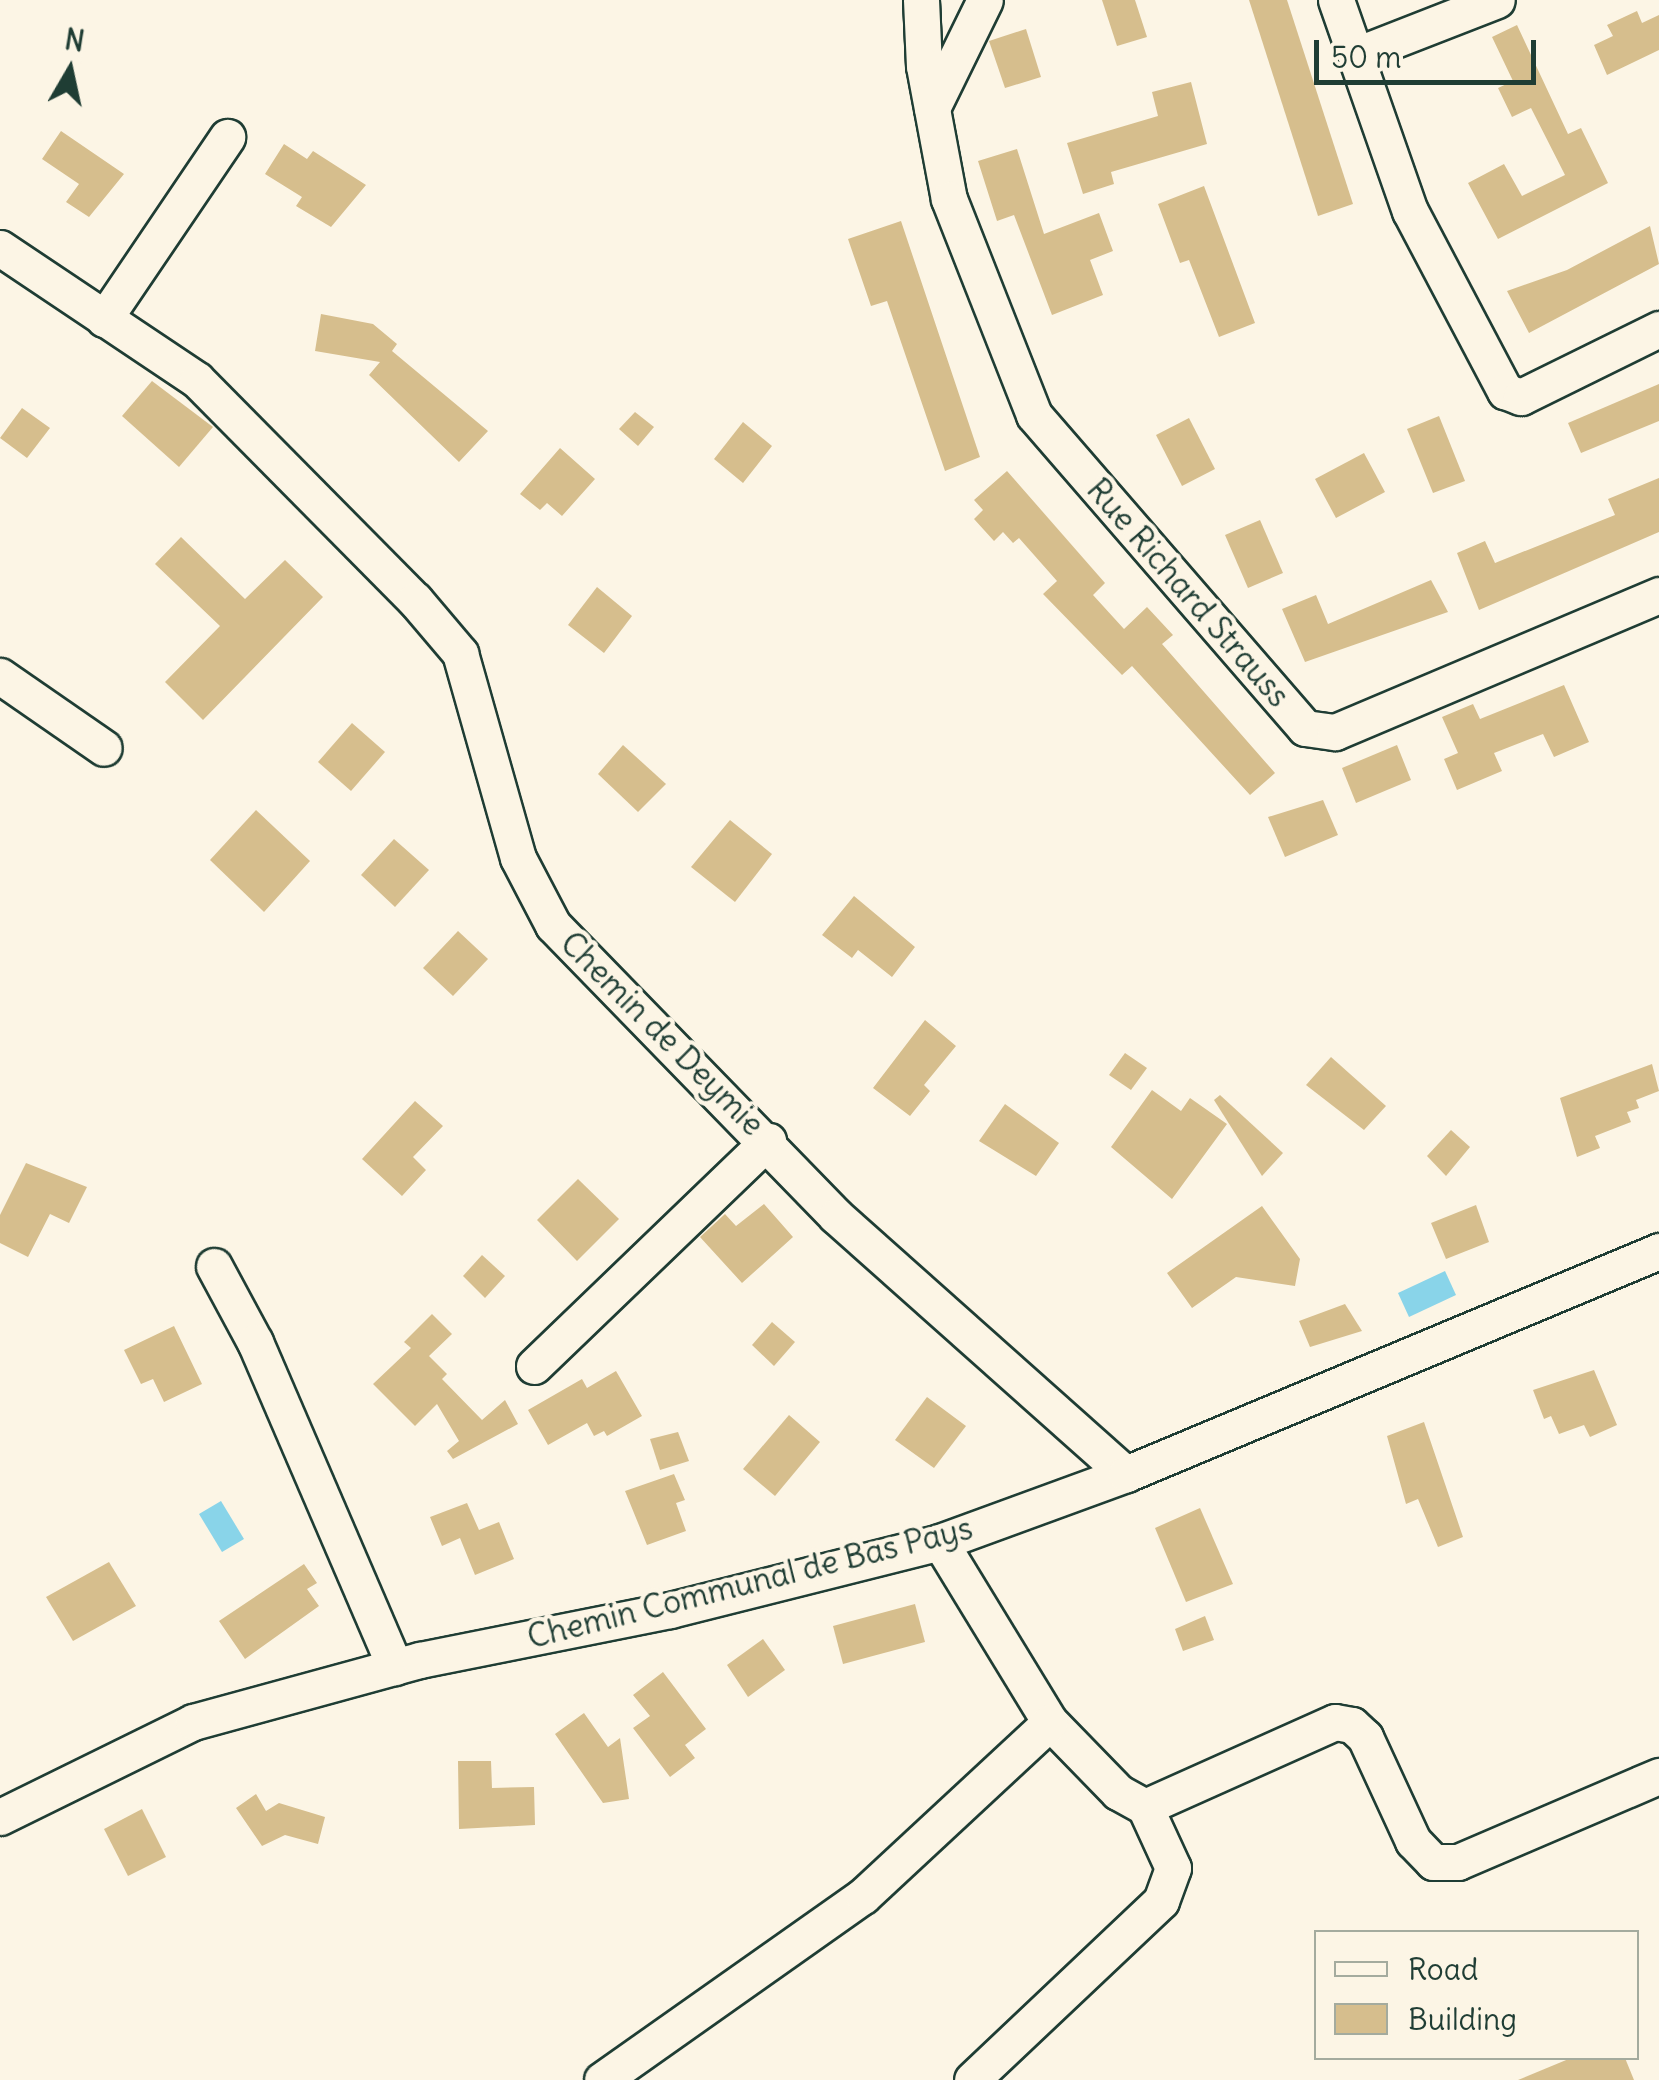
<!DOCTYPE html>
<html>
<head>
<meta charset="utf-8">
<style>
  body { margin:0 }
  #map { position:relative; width:1659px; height:2080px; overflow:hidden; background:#fcf5e5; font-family:Delius,sans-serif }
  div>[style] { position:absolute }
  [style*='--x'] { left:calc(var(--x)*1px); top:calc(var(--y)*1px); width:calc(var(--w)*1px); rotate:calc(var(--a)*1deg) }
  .water>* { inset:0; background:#89d4e9 }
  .building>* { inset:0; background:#d6be8d }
  .roads { filter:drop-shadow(2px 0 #1f3d34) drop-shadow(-2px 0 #1f3d34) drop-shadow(0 2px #1f3d34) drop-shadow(0 -2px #1f3d34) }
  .minor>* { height:35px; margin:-17.5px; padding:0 17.5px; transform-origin:17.5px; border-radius:17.5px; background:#fcf5e5 }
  span { translate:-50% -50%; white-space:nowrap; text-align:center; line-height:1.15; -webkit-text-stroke:9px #fcf5e5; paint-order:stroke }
  .street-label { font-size:32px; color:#1f3d34 }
  .legend { position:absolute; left:1314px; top:1930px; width:325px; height:130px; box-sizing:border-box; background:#fcf5e5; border:2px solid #a4ab9e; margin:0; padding:12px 18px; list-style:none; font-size:30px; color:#1f3d34 }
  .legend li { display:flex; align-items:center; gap:20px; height:50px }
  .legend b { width:50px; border:2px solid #a4ab9e }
  .north { position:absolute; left:20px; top:20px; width:100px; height:100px; -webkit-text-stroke:8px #fcf5e5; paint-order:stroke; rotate:9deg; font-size:28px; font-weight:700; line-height:40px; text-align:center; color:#1f3d34 }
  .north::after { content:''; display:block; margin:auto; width:35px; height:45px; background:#1f3d34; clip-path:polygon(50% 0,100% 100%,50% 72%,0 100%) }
  .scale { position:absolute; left:1314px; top:40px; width:222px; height:45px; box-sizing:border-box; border:5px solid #1f3d34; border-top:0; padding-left:12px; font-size:30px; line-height:35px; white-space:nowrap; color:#1f3d34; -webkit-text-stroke:8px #fcf5e5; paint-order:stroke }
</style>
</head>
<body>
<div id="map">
  <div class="water">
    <div style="clip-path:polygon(1445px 1271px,1456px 1295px,1409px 1317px,1398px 1293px)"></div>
    <div style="clip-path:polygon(221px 1501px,244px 1539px,222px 1552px,199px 1514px)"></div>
  </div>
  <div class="building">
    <div style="clip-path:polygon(1102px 0,1135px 0,1147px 37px,1117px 46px)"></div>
    <div style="clip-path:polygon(1249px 0,1287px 0,1353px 204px,1318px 216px)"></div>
    <div style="clip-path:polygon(1637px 11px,1642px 23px,1659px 15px,1659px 50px,1607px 75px,1594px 45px,1613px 36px,1607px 25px)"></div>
    <div style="clip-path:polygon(1517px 25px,1568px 134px,1581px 128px,1608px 183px,1498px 239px,1468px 183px,1504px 164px,1522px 196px,1565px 175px,1531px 108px,1512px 117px,1498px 88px,1513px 81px,1492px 37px)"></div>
    <div style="clip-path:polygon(1026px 29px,1041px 77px,1005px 88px,989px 41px)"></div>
    <div style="clip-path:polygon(1191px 82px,1207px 144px,1111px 172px,1114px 184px,1083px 194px,1067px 143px,1158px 116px,1152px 92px)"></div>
    <div style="clip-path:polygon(61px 131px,124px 174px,89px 217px,66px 202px,79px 184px,42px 159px)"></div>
    <div style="clip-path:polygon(284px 144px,307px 159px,313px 151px,366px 185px,331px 227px,296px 206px,302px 197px,265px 174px)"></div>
    <div style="clip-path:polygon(1017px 149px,1044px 234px,1099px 213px,1113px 251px,1090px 260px,1103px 295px,1052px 315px,1014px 215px,997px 221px,978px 161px)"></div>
    <div style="clip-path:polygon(1204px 186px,1255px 323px,1219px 337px,1189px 260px,1180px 263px,1158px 204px)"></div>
    <div style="clip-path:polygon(901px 221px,980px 457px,945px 471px,887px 301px,871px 306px,848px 239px)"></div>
    <div style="clip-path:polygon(1650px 226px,1659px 264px,1529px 333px,1507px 291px,1567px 270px)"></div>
    <div style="clip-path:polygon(321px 314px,373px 324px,397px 344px,392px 351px,488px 431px,459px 462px,369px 375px,380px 362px,315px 351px)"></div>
    <div style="clip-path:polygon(152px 381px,213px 427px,179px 467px,122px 416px)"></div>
    <div style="clip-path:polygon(1659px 384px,1659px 421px,1581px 453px,1568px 423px)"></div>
    <div style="clip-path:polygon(22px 408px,50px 428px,27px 458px,0 438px)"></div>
    <div style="clip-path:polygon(635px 412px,654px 427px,638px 446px,619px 429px)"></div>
    <div style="clip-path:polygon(1439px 416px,1465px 481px,1433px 493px,1407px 429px)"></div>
    <div style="clip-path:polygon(1189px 418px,1215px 469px,1182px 486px,1156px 435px)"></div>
    <div style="clip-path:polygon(743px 422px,772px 446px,743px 483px,714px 459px)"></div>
    <div style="clip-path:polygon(560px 448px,595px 479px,562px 516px,547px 503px,540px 510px,520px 494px)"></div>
    <div style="clip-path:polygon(1364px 453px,1385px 492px,1336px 518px,1315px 479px)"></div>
    <div style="clip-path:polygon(1007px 471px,1105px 583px,1093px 595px,1124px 629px,1147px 607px,1173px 635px,1162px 644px,1275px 773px,1250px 795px,1132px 666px,1122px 675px,1043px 594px,1057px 581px,1019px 538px,1013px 543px,1003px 532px,994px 541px,974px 519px,983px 510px,974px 500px)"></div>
    <div style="clip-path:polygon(1659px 478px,1659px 532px,1479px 610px,1457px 553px,1485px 541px,1495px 563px,1615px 515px,1608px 499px)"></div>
    <div style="clip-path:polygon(1260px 520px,1283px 573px,1248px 588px,1225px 535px)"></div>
    <div style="clip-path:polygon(181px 537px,245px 599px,285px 560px,323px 597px,203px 720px,165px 682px,220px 626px,155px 564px)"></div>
    <div style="clip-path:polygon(1431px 580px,1448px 612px,1305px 662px,1282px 609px,1316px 595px,1328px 624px)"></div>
    <div style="clip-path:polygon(597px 587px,632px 616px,604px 653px,568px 625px)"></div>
    <div style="clip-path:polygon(1564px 685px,1589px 742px,1554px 757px,1543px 734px,1494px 753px,1502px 771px,1457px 790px,1444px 759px,1458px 753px,1442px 717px,1473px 704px,1480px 719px)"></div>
    <div style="clip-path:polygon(352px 723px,385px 752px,351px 791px,318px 762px)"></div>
    <div style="clip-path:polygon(623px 745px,666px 784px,638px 812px,598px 774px)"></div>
    <div style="clip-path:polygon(1397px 745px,1411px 780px,1356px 803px,1342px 768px)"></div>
    <div style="clip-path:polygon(1323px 800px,1338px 835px,1285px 857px,1268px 817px)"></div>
    <div style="clip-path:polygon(256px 810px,310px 861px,264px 912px,210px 860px)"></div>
    <div style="clip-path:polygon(730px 820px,772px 854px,735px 902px,691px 867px)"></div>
    <div style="clip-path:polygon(394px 839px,429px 870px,395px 907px,361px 875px)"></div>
    <div style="clip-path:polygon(854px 896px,915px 947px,892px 977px,858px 950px,852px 958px,822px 935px)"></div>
    <div style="clip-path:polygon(458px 931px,488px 959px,453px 996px,423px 968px)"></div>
    <div style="clip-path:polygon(925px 1020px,956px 1046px,924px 1085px,930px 1091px,910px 1116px,873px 1088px)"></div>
    <div style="clip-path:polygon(1125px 1053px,1147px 1068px,1131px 1090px,1109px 1075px)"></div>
    <div style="clip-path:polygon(1331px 1057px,1386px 1106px,1364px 1130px,1306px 1085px)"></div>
    <div style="clip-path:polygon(1652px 1064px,1659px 1091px,1636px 1100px,1639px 1108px,1627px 1112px,1631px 1122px,1595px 1136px,1600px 1148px,1577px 1157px,1560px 1098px)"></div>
    <div style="clip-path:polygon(1152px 1090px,1181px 1111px,1190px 1098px,1227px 1124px,1172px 1199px,1111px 1147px)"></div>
    <div style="clip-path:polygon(1220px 1095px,1283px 1153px,1262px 1176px,1214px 1100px)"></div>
    <div style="clip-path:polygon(415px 1101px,443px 1126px,413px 1157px,426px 1170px,402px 1196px,362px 1159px)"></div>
    <div style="clip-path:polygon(1005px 1104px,1059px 1143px,1036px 1176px,979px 1141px)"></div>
    <div style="clip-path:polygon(1451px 1130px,1470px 1147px,1446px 1176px,1427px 1156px)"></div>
    <div style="clip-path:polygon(26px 1163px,87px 1187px,69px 1223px,50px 1214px,28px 1257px,0 1243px,0 1215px)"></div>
    <div style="clip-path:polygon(578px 1179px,619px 1219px,577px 1261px,537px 1220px)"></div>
    <div style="clip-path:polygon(764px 1204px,793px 1237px,742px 1283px,700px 1237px,725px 1214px,736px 1226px)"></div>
    <div style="clip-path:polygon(1476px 1205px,1489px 1242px,1446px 1259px,1431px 1223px)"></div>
    <div style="clip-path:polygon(1262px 1206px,1300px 1259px,1295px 1286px,1236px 1277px,1192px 1308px,1167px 1273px)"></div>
    <div style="clip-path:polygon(482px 1255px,505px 1276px,485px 1298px,463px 1276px)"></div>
    <div style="clip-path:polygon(1345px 1304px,1362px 1331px,1310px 1347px,1299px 1321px)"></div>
    <div style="clip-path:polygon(432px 1314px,452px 1334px,429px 1356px,447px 1374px,442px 1379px,482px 1420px,505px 1400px,518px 1424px,453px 1459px,447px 1451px,459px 1441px,437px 1404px,415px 1426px,373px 1384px,411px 1348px,404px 1342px)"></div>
    <div style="clip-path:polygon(772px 1322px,795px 1342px,774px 1366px,752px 1345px)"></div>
    <div style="clip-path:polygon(174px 1326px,202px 1384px,164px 1402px,153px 1379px,141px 1384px,124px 1350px)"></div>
    <div style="clip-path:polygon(1594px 1370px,1617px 1425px,1590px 1437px,1584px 1425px,1559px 1434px,1551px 1416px,1544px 1419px,1533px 1390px)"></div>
    <div style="clip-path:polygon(616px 1371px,642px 1416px,607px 1436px,604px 1431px,594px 1436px,587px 1423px,548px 1445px,528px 1410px,582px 1379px,587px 1388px)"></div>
    <div style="clip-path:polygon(927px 1397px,966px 1426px,934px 1468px,895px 1440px)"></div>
    <div style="clip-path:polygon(789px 1415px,820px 1442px,775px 1496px,743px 1469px)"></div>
    <div style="clip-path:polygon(1424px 1422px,1463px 1537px,1438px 1547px,1418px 1499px,1406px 1504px,1387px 1436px)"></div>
    <div style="clip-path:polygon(678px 1432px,689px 1461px,660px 1470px,650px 1439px)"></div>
    <div style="clip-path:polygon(674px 1474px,685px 1500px,676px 1503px,686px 1531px,647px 1545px,625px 1491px)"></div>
    <div style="clip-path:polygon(467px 1503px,479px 1530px,499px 1522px,514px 1559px,475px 1575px,460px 1538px,442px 1546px,430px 1517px)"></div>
    <div style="clip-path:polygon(1200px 1508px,1233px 1584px,1186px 1602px,1155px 1528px)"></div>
    <div style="clip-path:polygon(109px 1562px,136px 1606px,73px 1641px,46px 1597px)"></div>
    <div style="clip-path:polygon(304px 1564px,317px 1583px,307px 1589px,319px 1606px,245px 1659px,219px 1621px)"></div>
    <div style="clip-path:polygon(915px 1604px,925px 1642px,843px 1664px,833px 1626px)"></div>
    <div style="clip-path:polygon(1205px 1616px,1214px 1640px,1183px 1651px,1175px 1629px)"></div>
    <div style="clip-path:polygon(763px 1639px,785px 1670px,748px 1697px,727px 1665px)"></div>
    <div style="clip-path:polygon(663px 1672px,706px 1729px,685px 1745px,695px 1758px,670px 1777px,633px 1728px,650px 1716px,633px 1695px)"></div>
    <div style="clip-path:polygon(584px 1713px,608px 1747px,620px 1738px,629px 1799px,603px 1803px,555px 1734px)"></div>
    <div style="clip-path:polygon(458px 1761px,491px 1761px,492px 1788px,534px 1787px,535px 1825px,459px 1829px)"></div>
    <div style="clip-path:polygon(256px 1794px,266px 1811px,279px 1803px,325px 1817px,318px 1844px,285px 1835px,262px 1846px,236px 1808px)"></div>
    <div style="clip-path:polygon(142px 1809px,166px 1857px,128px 1876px,104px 1829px)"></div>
    <div style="clip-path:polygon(1571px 2058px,1625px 2058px,1634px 2080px,1518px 2080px)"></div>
  </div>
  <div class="roads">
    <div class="minor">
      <div style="--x:921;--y:0;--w:66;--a:87.4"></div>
      <div style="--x:924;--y:66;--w:135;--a:79.4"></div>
      <div style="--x:949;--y:199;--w:232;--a:68.5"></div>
      <div style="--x:1034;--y:415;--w:414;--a:49.1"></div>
      <div style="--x:1305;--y:728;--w:30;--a:8"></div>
      <div style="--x:1335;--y:732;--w:352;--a:-22.9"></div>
      <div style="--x:1336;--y:0;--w:224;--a:70.7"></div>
      <div style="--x:1410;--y:211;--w:204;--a:62.2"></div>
      <div style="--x:1505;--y:391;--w:17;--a:21"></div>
      <div style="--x:1521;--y:397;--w:154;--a:-26.2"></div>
      <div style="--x:1356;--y:55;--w:151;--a:-21.3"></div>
      <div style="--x:932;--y:108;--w:120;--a:-63.9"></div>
      <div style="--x:0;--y:248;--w:237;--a:33.8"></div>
      <div style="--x:197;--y:380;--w:310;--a:45.3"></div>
      <div style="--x:415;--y:600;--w:70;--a:49.7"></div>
      <div style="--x:460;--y:653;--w:213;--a:74.2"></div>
      <div style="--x:518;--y:858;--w:76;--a:62.4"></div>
      <div style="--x:553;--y:925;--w:406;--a:45.8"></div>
      <div style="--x:836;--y:1216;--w:388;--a:41.7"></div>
      <div style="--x:104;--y:319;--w:220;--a:-55.9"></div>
      <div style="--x:0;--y:676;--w:126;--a:34.7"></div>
      <div style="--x:214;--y:1266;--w:86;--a:61.7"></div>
      <div style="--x:255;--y:1342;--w:354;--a:66.7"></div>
      <div style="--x:534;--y:1366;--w:325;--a:-43.9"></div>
      <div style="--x:940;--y:1542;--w:211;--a:58.6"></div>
      <div style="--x:1050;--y:1722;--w:98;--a:45.8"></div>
      <div style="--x:1118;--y:1792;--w:31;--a:29"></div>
      <div style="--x:1145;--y:1807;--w:67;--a:65.3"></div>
      <div style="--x:1173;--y:1868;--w:35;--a:110"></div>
      <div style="--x:1161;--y:1901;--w:260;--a:136.6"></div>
      <div style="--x:1145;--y:1807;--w:208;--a:-24.1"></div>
      <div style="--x:1335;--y:1722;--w:17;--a:10"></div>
      <div style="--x:1352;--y:1725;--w:18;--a:43"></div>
      <div style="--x:1365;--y:1737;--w:115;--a:65.2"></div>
      <div style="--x:1413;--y:1841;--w:29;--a:46"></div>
      <div style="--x:1433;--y:1862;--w:25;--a:0"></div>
      <div style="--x:1458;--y:1862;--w:219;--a:-23.2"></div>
      <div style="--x:0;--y:1817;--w:215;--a:-26.2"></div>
      <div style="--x:193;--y:1722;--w:235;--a:-15.3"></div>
      <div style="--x:420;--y:1660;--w:255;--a:-11.3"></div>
      <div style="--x:670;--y:1610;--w:278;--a:-14.1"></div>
      <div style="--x:940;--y:1542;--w:198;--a:-20.1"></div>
      <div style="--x:1126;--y:1474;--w:578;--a:-22.7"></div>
      <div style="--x:602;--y:2080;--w:319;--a:-35.2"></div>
      <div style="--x:863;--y:1896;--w:255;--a:-42.9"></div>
    </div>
  </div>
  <div class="street-label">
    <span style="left:1188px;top:593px;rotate:49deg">Rue Richard Strauss</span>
    <span style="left:662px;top:1034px;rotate:45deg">Chemin de Deymie</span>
    <span style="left:750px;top:1583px;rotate:-14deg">Chemin Communal de Bas Pays</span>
  </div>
  <ul class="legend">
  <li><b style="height:12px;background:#fcf5e5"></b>Road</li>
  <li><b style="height:28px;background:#d6be8d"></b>Building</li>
  </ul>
  <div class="north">N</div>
  <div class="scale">50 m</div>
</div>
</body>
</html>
